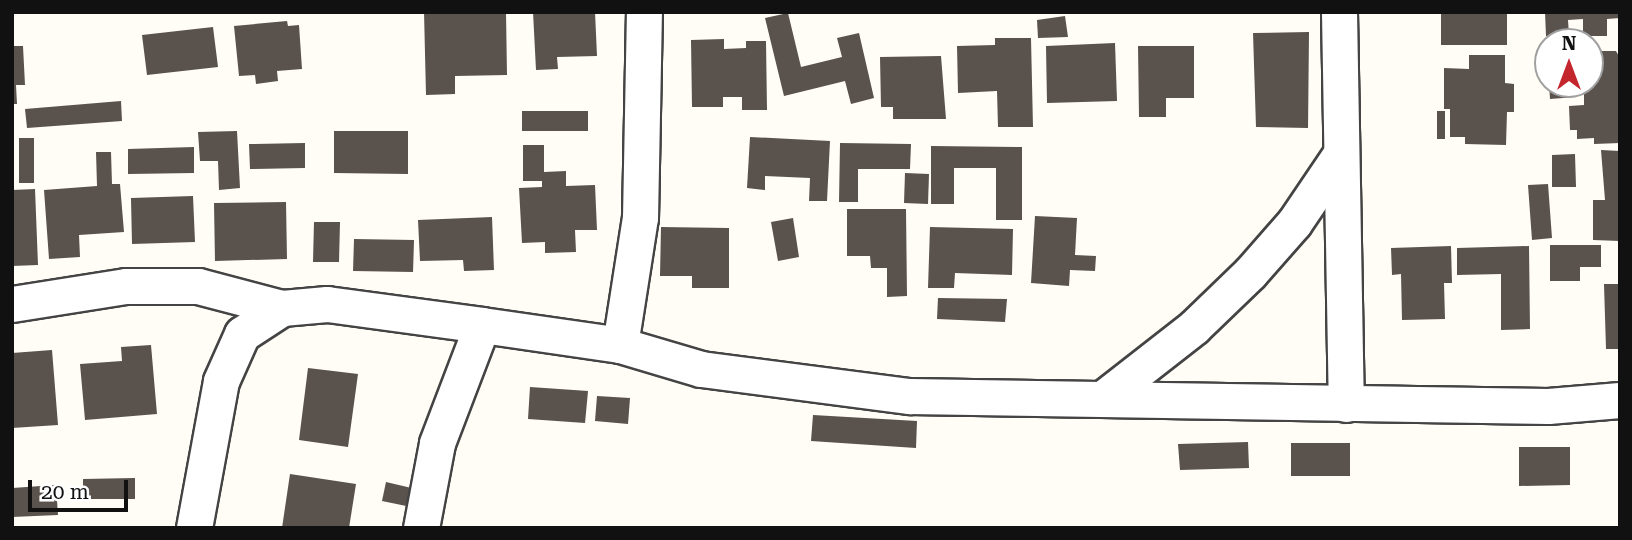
<!DOCTYPE html>
<html>
<head>
<meta charset="utf-8">
<style>
  body { margin:0 }
  #map { position:relative; width:1632px; height:540px; overflow:hidden; background:#fffdf5; font-family:"Roboto Serif",serif }
  div>[style] { position:absolute }
  [style*='--x'] { left:calc(var(--x)*1px); top:calc(var(--y)*1px); width:calc(var(--w)*1px); rotate:calc(var(--a)*1deg) }
  .building>* { inset:0; background:#5a524d }
  .roads { filter:drop-shadow(2px 0 #444) drop-shadow(-2px 0 #444) drop-shadow(0 2px #444) drop-shadow(0 -2px #444) }
  .minor>* { height:35px; margin:-17.5px; padding:0 17.5px; transform-origin:17.5px; border-radius:17.5px; background:#fff }
  span { translate:-50% -50%; white-space:nowrap; text-align:center; line-height:1.15; -webkit-text-stroke:7px #fff; paint-order:stroke }
  .frame { position:absolute; inset:0; border:14px solid #111; pointer-events:none }
  .north { position:absolute; left:1534px; top:28px; width:70px; height:70px; box-sizing:border-box; background:#fff; border:2px solid #a0a0a0; border-radius:50%; rotate:0deg; font-size:19px; font-weight:700; line-height:28px; text-align:center; color:#111 }
  .north::after { content:''; display:block; margin:auto; width:24px; height:32px; background:#c4262e; clip-path:polygon(50% 0,100% 100%,50% 72%,0 100%) }
  .scale { position:absolute; left:28px; top:480px; width:100px; height:32px; box-sizing:border-box; border:4px solid #111; border-top:0; padding-left:9px; font-size:21px; line-height:24px; white-space:nowrap; color:#111; -webkit-text-stroke:5px #fff; paint-order:stroke }
</style>
</head>
<body>
<div id="map">
  <div class="building">
    <div style="clip-path:polygon(424px 12px,506px 12px,507px 75px,455px 76px,455px 94px,426px 95px)"></div>
    <div style="clip-path:polygon(533px 12px,595px 12px,597px 56px,557px 57px,558px 69px,536px 70px)"></div>
    <div style="clip-path:polygon(1441px 12px,1507px 12px,1507px 45px,1441px 45px)"></div>
    <div style="clip-path:polygon(1545px 12px,1620px 12px,1620px 18px,1607px 19px,1607px 36px,1583px 36px,1583px 19px,1568px 20px,1569px 35px,1546px 36px)"></div>
    <div style="clip-path:polygon(788px 13px,801px 67px,842px 57px,837px 38px,859px 33px,874px 98px,851px 104px,845px 81px,784px 96px,765px 18px)"></div>
    <div style="clip-path:polygon(1065px 16px,1068px 37px,1038px 38px,1037px 20px)"></div>
    <div style="clip-path:polygon(287px 21px,288px 26px,299px 25px,302px 69px,277px 71px,278px 81px,256px 84px,255px 75px,239px 76px,234px 26px)"></div>
    <div style="clip-path:polygon(213px 27px,218px 67px,147px 75px,142px 35px)"></div>
    <div style="clip-path:polygon(1309px 32px,1308px 128px,1256px 127px,1253px 33px)"></div>
    <div style="clip-path:polygon(995px 38px,1031px 38px,1033px 127px,998px 127px,997px 91px,958px 93px,957px 46px,995px 45px)"></div>
    <div style="clip-path:polygon(724px 39px,724px 49px,746px 48px,746px 41px,766px 41px,767px 110px,742px 110px,742px 97px,723px 97px,723px 107px,692px 107px,691px 40px)"></div>
    <div style="clip-path:polygon(1115px 43px,1117px 101px,1047px 103px,1046px 46px)"></div>
    <div style="clip-path:polygon(12px 46px,23px 46px,25px 85px,16px 85px,17px 104px,12px 104px)"></div>
    <div style="clip-path:polygon(1138px 46px,1194px 46px,1194px 98px,1166px 98px,1166px 117px,1139px 117px)"></div>
    <div style="clip-path:polygon(1590px 51px,1616px 51px,1620px 58px,1620px 143px,1594px 144px,1594px 138px,1577px 139px,1577px 130px,1570px 130px,1569px 106px,1584px 105px,1584px 84px,1590px 84px)"></div>
    <div style="clip-path:polygon(1469px 55px,1505px 55px,1505px 83px,1514px 84px,1514px 112px,1507px 112px,1506px 145px,1465px 144px,1465px 137px,1450px 137px,1450px 109px,1444px 109px,1444px 68px,1469px 69px)"></div>
    <div style="clip-path:polygon(941px 56px,946px 119px,893px 119px,893px 107px,881px 107px,880px 57px)"></div>
    <div style="clip-path:polygon(1549px 84px,1576px 84px,1576px 97px,1550px 99px)"></div>
    <div style="clip-path:polygon(121px 101px,122px 121px,27px 128px,25px 109px)"></div>
    <div style="clip-path:polygon(522px 111px,588px 111px,588px 131px,522px 131px)"></div>
    <div style="clip-path:polygon(1437px 111px,1445px 111px,1445px 139px,1437px 139px)"></div>
    <div style="clip-path:polygon(237px 131px,240px 188px,219px 190px,218px 161px,200px 161px,198px 132px)"></div>
    <div style="clip-path:polygon(334px 131px,408px 131px,408px 174px,334px 173px)"></div>
    <div style="clip-path:polygon(750px 137px,830px 141px,827px 201px,809px 201px,810px 178px,765px 176px,765px 190px,747px 188px)"></div>
    <div style="clip-path:polygon(19px 138px,34px 138px,34px 183px,19px 183px)"></div>
    <div style="clip-path:polygon(305px 143px,305px 168px,250px 169px,249px 144px)"></div>
    <div style="clip-path:polygon(840px 143px,911px 144px,910px 169px,858px 169px,858px 202px,839px 202px)"></div>
    <div style="clip-path:polygon(523px 145px,544px 145px,544px 172px,566px 171px,566px 186px,595px 185px,597px 230px,575px 230px,576px 252px,545px 253px,545px 242px,522px 243px,519px 188px,542px 187px,542px 181px,523px 181px)"></div>
    <div style="clip-path:polygon(931px 146px,1022px 147px,1022px 220px,996px 220px,996px 168px,954px 168px,954px 204px,931px 204px)"></div>
    <div style="clip-path:polygon(194px 147px,194px 173px,128px 174px,128px 149px)"></div>
    <div style="clip-path:polygon(1601px 150px,1620px 151px,1620px 241px,1593px 240px,1593px 200px,1605px 200px)"></div>
    <div style="clip-path:polygon(96px 152px,111px 152px,112px 184px,120px 184px,124px 232px,79px 235px,80px 257px,49px 259px,44px 190px,97px 186px)"></div>
    <div style="clip-path:polygon(1575px 154px,1576px 187px,1552px 187px,1552px 155px)"></div>
    <div style="clip-path:polygon(905px 173px,929px 174px,928px 204px,904px 203px)"></div>
    <div style="clip-path:polygon(1548px 184px,1552px 238px,1532px 240px,1528px 185px)"></div>
    <div style="clip-path:polygon(35px 189px,38px 265px,12px 266px,12px 190px)"></div>
    <div style="clip-path:polygon(193px 196px,195px 242px,132px 244px,131px 198px)"></div>
    <div style="clip-path:polygon(286px 202px,287px 259px,215px 261px,214px 203px)"></div>
    <div style="clip-path:polygon(847px 209px,906px 209px,907px 296px,887px 297px,887px 268px,871px 268px,870px 256px,847px 256px)"></div>
    <div style="clip-path:polygon(1035px 216px,1077px 218px,1075px 255px,1096px 256px,1095px 271px,1070px 270px,1069px 286px,1031px 283px)"></div>
    <div style="clip-path:polygon(492px 217px,494px 270px,464px 271px,463px 260px,420px 261px,418px 220px)"></div>
    <div style="clip-path:polygon(793px 218px,799px 257px,778px 261px,771px 222px)"></div>
    <div style="clip-path:polygon(314px 222px,340px 222px,339px 262px,313px 262px)"></div>
    <div style="clip-path:polygon(661px 227px,729px 228px,729px 288px,692px 288px,692px 276px,660px 276px)"></div>
    <div style="clip-path:polygon(930px 227px,1013px 229px,1012px 275px,955px 273px,954px 288px,928px 288px)"></div>
    <div style="clip-path:polygon(354px 239px,414px 240px,413px 272px,353px 271px)"></div>
    <div style="clip-path:polygon(1550px 245px,1601px 245px,1601px 267px,1580px 267px,1580px 281px,1550px 281px)"></div>
    <div style="clip-path:polygon(1451px 246px,1452px 283px,1444px 283px,1445px 319px,1402px 320px,1401px 274px,1392px 275px,1391px 248px)"></div>
    <div style="clip-path:polygon(1529px 246px,1530px 329px,1501px 330px,1501px 274px,1457px 275px,1457px 248px)"></div>
    <div style="clip-path:polygon(1604px 284px,1620px 284px,1620px 349px,1606px 349px)"></div>
    <div style="clip-path:polygon(938px 298px,1007px 299px,1005px 322px,937px 319px)"></div>
    <div style="clip-path:polygon(151px 345px,157px 414px,85px 420px,80px 364px,122px 361px,121px 347px)"></div>
    <div style="clip-path:polygon(52px 350px,58px 425px,12px 428px,12px 353px)"></div>
    <div style="clip-path:polygon(308px 368px,358px 374px,348px 447px,299px 440px)"></div>
    <div style="clip-path:polygon(530px 387px,588px 391px,585px 423px,528px 419px)"></div>
    <div style="clip-path:polygon(597px 396px,630px 398px,628px 424px,595px 421px)"></div>
    <div style="clip-path:polygon(813px 415px,917px 421px,916px 448px,811px 441px)"></div>
    <div style="clip-path:polygon(1248px 442px,1249px 468px,1180px 470px,1178px 444px)"></div>
    <div style="clip-path:polygon(1291px 443px,1350px 443px,1350px 476px,1291px 476px)"></div>
    <div style="clip-path:polygon(1519px 447px,1570px 447px,1570px 485px,1519px 486px)"></div>
    <div style="clip-path:polygon(290px 474px,356px 484px,349px 528px,282px 528px)"></div>
    <div style="clip-path:polygon(135px 478px,135px 499px,83px 499px,83px 479px)"></div>
    <div style="clip-path:polygon(386px 482px,420px 490px,416px 508px,382px 501px)"></div>
    <div style="clip-path:polygon(56px 485px,58px 515px,12px 517px,12px 488px)"></div>
  </div>
  <div class="roads">
    <div class="minor">
      <div style="--x:1339;--y:12;--w:392;--a:89"></div>
      <div style="--x:12;--y:304;--w:115;--a:-9"></div>
      <div style="--x:126;--y:286;--w:72;--a:0"></div>
      <div style="--x:198;--y:286;--w:87;--a:14.7"></div>
      <div style="--x:620;--y:345;--w:129;--a:-81.1"></div>
      <div style="--x:640;--y:218;--w:206;--a:-88.9"></div>
      <div style="--x:1102;--y:399;--w:117;--a:-38"></div>
      <div style="--x:1194;--y:327;--w:78;--a:-44"></div>
      <div style="--x:1250;--y:273;--w:67;--a:-48.7"></div>
      <div style="--x:1294;--y:223;--w:82;--a:-55.9"></div>
      <div style="--x:194;--y:528;--w:149;--a:-79.6"></div>
      <div style="--x:221;--y:381;--w:51;--a:-65.9"></div>
      <div style="--x:242;--y:334;--w:48;--a:-33"></div>
      <div style="--x:282;--y:308;--w:45;--a:-5.1"></div>
      <div style="--x:327;--y:304;--w:156;--a:7.7"></div>
      <div style="--x:482;--y:325;--w:139;--a:8.2"></div>
      <div style="--x:620;--y:345;--w:84;--a:16.5"></div>
      <div style="--x:701;--y:369;--w:210;--a:7.4"></div>
      <div style="--x:909;--y:396;--w:639;--a:0.9"></div>
      <div style="--x:1548;--y:406;--w:72;--a:-4.8"></div>
      <div style="--x:421;--y:528;--w:86;--a:-79.3"></div>
      <div style="--x:437;--y:443;--w:126;--a:-69.1"></div>
    </div>
  </div>
  <div class="frame"></div>
  <div class="north">N</div>
  <div class="scale">20 m</div>
</div>
</body>
</html>
